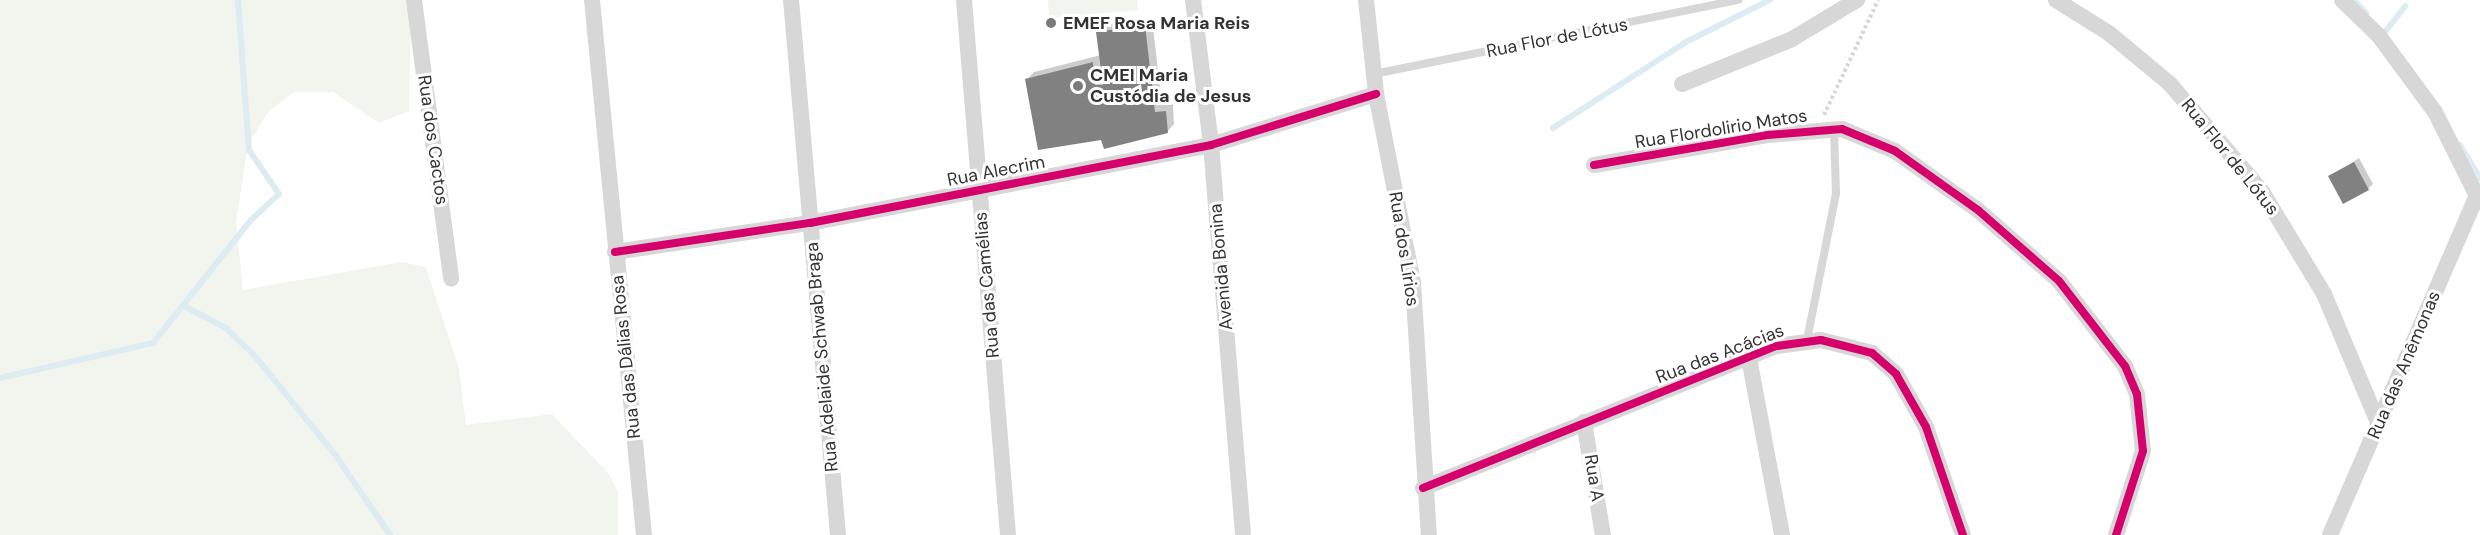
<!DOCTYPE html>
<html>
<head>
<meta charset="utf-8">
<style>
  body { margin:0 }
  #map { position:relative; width:2480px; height:535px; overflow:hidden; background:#fff; font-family:"DM Sans",sans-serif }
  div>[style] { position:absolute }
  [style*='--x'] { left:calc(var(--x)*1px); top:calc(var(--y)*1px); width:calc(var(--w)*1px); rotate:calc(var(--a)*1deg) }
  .green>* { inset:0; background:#f1f5ed }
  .shadow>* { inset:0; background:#0003 }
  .stream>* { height:6px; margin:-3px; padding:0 3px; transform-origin:3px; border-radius:3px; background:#ddebf3 }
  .building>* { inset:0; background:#818181 }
  .path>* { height:4px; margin-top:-2px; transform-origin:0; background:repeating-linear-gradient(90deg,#d6d6d6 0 3px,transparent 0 6px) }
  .service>* { height:8px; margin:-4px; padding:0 4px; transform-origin:4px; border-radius:4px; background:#d7d7d7 }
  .minor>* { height:16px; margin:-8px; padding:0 8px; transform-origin:8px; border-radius:8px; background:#d7d7d7 }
  .cycleway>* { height:8px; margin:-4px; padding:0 4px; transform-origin:4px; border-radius:4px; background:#d6006c }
  .dots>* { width:16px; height:16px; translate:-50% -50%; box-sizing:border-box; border:3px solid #fff; border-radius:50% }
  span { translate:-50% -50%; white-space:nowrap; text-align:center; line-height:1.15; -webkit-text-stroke:6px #fff; paint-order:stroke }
  .poi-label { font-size:18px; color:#333; font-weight:700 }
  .left { translate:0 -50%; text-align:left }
  .street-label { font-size:18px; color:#333 }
</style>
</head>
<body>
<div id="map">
  <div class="green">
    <div style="clip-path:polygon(0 0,411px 0,409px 111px,379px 123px,333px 92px,294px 92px,269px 111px,248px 145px,236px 222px,243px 290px,402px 262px,426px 267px,459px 369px,466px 425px,552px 414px,609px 474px,618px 492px,618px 535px,0 535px)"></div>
    <div style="clip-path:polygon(1048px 0,1137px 0,1138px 10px,1049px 18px)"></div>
  </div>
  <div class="shadow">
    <div style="clip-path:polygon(1152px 18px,1162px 105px,1173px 104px,1174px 124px,1167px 132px,1102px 139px,1027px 79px,1034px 72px,1101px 55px,1098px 32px,1105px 25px)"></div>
    <div style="clip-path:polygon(2359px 158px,2373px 184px,2368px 189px,2330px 177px)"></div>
  </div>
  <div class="stream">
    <div style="--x:2354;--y:0;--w:18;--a:47"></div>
    <div style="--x:2385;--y:32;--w:33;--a:-52"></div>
    <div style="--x:1553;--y:128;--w:158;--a:-32.9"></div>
    <div style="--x:1686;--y:42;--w:94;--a:-26.6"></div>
    <div style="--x:2460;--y:145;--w:39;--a:59"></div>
    <div style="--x:186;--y:307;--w:45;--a:27.7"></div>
    <div style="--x:226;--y:328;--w:39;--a:44"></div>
    <div style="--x:254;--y:355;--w:130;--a:50.9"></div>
    <div style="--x:336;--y:456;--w:96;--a:55.6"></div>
    <div style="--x:0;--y:378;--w:157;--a:-12.9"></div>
    <div style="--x:153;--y:343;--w:157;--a:-51.5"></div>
    <div style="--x:251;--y:220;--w:38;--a:-43"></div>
    <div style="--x:279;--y:194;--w:53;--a:-124.3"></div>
    <div style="--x:249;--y:150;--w:150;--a:-94.2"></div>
  </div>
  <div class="building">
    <div style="clip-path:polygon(1145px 25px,1155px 112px,1166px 111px,1168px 133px,1104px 149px,1101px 140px,1038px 150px,1025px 79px,1093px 62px,1095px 85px,1103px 85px,1096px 32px)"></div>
    <div style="clip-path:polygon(2354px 162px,2369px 190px,2343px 204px,2328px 176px)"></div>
  </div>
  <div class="path">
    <div style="--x:1824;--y:115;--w:127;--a:-64.8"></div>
  </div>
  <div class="service">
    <div style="--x:1374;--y:74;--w:372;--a:-11.5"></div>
    <div style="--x:1807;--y:340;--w:150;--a:-78.8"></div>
    <div style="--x:1836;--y:193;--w:64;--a:-91.8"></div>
  </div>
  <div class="minor">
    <div style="--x:414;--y:0;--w:281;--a:82.4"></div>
    <div style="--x:592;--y:0;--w:538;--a:84.45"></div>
    <div style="--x:791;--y:0;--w:537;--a:84.98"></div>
    <div style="--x:964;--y:0;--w:537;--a:85.3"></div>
    <div style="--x:1193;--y:0;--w:146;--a:82.9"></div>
    <div style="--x:1211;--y:145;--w:391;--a:85.3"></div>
    <div style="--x:1366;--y:0;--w:95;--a:83.9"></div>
    <div style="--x:1376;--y:94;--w:193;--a:78.9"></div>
    <div style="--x:1413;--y:283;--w:253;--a:86.4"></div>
    <div style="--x:2056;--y:0;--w:64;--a:32.2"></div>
    <div style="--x:2110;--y:34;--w:78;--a:39.8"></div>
    <div style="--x:2170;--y:84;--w:140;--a:49.4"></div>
    <div style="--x:2261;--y:190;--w:122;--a:58.8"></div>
    <div style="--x:2324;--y:294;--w:142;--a:67.2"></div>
    <div style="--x:2342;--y:0;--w:52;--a:44.2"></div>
    <div style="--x:2379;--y:36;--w:94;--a:53.6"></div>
    <div style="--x:2435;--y:112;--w:101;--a:63.4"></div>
    <div style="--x:1682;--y:84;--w:119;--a:-22.2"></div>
    <div style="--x:1792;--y:39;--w:76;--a:-31"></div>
    <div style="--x:1594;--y:165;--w:177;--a:-9.8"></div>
    <div style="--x:1768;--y:135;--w:74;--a:-4.6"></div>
    <div style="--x:1842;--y:129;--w:57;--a:22.5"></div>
    <div style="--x:1895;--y:151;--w:103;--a:35.5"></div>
    <div style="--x:1979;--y:211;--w:106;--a:41.2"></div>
    <div style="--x:2059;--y:281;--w:108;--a:52.2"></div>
    <div style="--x:2125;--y:366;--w:30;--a:67"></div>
    <div style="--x:2137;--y:394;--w:57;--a:84"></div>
    <div style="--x:2143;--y:451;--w:88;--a:107.8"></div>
    <div style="--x:615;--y:252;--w:197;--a:-8.5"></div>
    <div style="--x:810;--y:223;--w:409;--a:-11"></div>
    <div style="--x:1211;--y:145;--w:173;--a:-17.2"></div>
    <div style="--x:1749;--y:358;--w:180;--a:79.4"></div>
    <div style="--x:1584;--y:422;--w:115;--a:80.5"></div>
    <div style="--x:1423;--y:488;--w:381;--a:-21.9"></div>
    <div style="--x:1777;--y:346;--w:44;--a:-7.8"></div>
    <div style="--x:1821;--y:340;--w:53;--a:14.3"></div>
    <div style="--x:1872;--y:353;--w:32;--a:41"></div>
    <div style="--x:1896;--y:374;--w:61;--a:60.5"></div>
    <div style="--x:1926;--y:427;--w:114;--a:71.1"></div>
    <div style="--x:2330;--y:535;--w:370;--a:-66.6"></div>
  </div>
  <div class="cycleway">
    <div style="--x:1594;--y:165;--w:177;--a:-9.8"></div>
    <div style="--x:1768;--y:135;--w:74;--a:-4.6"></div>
    <div style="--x:1842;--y:129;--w:57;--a:22.5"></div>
    <div style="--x:1895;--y:151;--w:103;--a:35.5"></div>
    <div style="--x:1979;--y:211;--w:106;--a:41.2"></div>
    <div style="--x:2059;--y:281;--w:108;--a:52.2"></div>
    <div style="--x:2125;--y:366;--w:30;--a:67"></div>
    <div style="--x:2137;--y:394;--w:57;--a:84"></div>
    <div style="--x:2143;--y:451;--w:88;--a:107.8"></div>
    <div style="--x:615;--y:252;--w:197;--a:-8.5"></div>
    <div style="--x:810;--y:223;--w:409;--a:-11"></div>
    <div style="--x:1211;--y:145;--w:173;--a:-17.2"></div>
    <div style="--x:1423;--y:488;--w:381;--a:-21.9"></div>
    <div style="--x:1777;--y:346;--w:44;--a:-7.8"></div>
    <div style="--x:1821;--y:340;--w:53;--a:14.3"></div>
    <div style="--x:1872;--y:353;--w:32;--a:41"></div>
    <div style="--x:1896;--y:374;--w:61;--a:60.5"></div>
    <div style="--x:1926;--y:427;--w:114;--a:71.1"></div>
  </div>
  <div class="dots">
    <div style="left:1051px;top:23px;background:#7a7a7a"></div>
    <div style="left:1078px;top:86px;background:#7a7a7a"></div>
  </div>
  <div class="poi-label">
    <span class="left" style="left:1063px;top:23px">EMEF Rosa Maria Reis</span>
    <span class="left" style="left:1090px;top:86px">CMEI Maria<br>Custódia de Jesus</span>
  </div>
  <div class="street-label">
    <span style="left:1557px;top:38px;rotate:-11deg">Rua Flor de Lótus</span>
    <span style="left:1721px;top:129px;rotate:-9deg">Rua Flordolirio Matos</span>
    <span style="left:433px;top:140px;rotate:82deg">Rua dos Cactos</span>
    <span style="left:2230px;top:157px;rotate:51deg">Rua Flor de Lótus</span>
    <span style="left:996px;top:171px;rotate:-11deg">Rua Alecrim</span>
    <span style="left:1404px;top:249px;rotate:81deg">Rua dos Lírios</span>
    <span style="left:1221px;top:267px;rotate:-95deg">Avenida Bonina</span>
    <span style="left:987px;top:285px;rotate:-95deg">Rua das Camélias</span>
    <span style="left:1720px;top:354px;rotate:-21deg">Rua das Acácias</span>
    <span style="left:626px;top:357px;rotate:-96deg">Rua das Dálias Rosa</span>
    <span style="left:822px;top:357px;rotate:-95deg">Rua Adelaide Schwab Braga</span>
    <span style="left:2404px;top:365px;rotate:-67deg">Rua das Anêmonas</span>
    <span style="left:1594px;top:478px;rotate:81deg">Rua A</span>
  </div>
</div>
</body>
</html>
